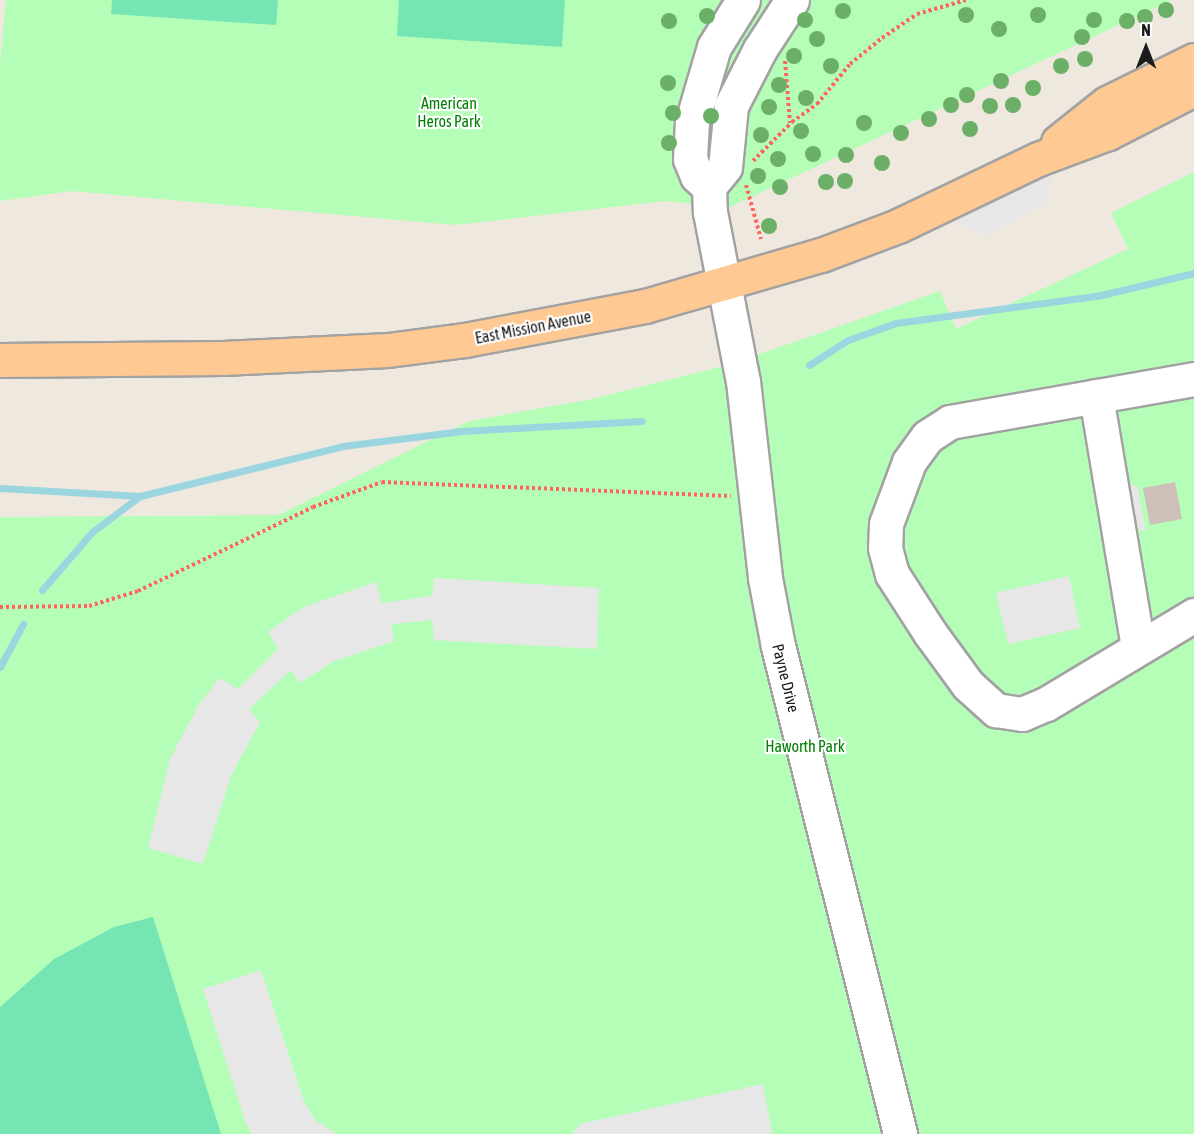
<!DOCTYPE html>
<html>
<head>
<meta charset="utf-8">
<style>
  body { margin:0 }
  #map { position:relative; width:1194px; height:1134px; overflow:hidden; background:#eee8df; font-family:"Asap Condensed",sans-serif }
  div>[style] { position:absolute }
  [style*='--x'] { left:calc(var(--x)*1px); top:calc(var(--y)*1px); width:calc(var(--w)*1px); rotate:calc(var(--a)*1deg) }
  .park>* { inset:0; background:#b5feb7 }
  .pitch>* { inset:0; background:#74e5b3 }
  .parking>* { inset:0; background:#e7e7e7 }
  .stream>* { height:7px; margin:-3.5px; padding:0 3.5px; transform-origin:3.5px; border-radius:3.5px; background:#9ad5e0 }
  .building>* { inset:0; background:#cec0b8 }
  .path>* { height:4px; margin-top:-2px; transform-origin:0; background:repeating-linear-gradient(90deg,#ff655f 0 3px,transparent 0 6px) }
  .roads { filter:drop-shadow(2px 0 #a2a2a2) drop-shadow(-2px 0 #a2a2a2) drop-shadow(0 2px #a2a2a2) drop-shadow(0 -2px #a2a2a2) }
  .minor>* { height:33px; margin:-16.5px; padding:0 16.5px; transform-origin:16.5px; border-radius:16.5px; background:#fff }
  .major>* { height:33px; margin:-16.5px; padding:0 16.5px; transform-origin:16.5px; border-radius:16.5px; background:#ffc993 }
  .trees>* { width:16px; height:16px; margin:-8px; border-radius:50%; background:#6caf67 }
  span { translate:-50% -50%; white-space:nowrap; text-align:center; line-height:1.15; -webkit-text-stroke:4.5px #fff; paint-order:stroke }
  .park-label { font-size:16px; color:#018004 }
  .street-label { font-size:16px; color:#1b1b1b }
  .north { position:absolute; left:1116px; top:18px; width:60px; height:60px; -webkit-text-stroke:4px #fff; paint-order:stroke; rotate:0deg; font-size:16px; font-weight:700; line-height:24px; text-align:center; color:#1b1b1b }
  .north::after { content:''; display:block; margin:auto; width:21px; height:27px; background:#1b1b1b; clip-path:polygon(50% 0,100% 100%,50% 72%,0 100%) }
</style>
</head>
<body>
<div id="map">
  <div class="park">
    <div style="clip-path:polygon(6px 0,1172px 0,728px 208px,666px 201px,455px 225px,71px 191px,0 201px,0 65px)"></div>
    <div style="clip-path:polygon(1194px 172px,1194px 1134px,0 1134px,0 517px,278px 515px,469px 421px,587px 400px,731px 364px,940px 291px,956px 329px,1128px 249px,1111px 213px)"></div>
  </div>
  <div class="pitch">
    <div style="clip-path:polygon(112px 0,278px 0,276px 25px,111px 14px)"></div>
    <div style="clip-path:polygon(399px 0,565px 0,562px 47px,397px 36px)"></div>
    <div style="clip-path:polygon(153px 917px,221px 1134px,0 1134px,0 1007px,54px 959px,114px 927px)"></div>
  </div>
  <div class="parking">
    <div style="clip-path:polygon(1053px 169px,1047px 202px,986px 236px,953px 221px)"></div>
    <div style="clip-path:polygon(1111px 477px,1138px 487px,1146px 532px,1118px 520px)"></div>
    <div style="clip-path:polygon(1069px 576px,1080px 628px,1008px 644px,996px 593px)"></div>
    <div style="clip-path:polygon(434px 578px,599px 588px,597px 649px,434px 640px,432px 620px,391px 624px,394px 641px,332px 662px,300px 683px,291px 670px,249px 709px,260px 722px,231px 776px,203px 864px,148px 848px,170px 759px,198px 706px,219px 678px,238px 689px,278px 649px,268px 632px,304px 607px,376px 582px,382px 603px,432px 596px)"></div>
    <div style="clip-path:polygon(261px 970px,303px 1099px,315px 1120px,337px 1134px,252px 1134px,245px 1121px,203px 989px)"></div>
    <div style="clip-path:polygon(763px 1084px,772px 1134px,572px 1134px,580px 1124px)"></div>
  </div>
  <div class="stream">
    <div style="--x:809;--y:365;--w:46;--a:-32.7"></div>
    <div style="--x:848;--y:340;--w:51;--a:-19.5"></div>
    <div style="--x:896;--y:323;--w:203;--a:-7.7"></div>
    <div style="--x:1097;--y:296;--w:100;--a:-13.3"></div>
    <div style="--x:0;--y:488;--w:140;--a:3.3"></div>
    <div style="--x:140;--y:496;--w:209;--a:-13.8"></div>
    <div style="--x:343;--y:446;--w:120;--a:-7.2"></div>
    <div style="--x:462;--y:431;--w:180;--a:-3.2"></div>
    <div style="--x:42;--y:590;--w:77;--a:-49.2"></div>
    <div style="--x:92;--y:532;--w:60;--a:-36.9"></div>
    <div style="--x:0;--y:667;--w:49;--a:-61.9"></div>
  </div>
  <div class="building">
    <div style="clip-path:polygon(1175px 482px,1182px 519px,1150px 525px,1143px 488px)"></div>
  </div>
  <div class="path">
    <div style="--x:785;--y:61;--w:62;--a:85.4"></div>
    <div style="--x:753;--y:161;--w:55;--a:-45"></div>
    <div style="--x:792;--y:122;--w:31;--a:-36"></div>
    <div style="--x:817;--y:104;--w:52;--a:-50.5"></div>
    <div style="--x:850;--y:64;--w:41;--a:-39.1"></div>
    <div style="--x:882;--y:38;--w:42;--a:-34.4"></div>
    <div style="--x:917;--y:14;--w:51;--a:-15.9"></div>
    <div style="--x:746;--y:185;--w:56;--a:74.5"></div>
    <div style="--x:0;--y:607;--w:89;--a:-0.6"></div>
    <div style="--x:89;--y:606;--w:51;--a:-17"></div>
    <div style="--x:138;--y:591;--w:194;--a:-25.6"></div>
    <div style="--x:313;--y:507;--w:73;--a:-19.9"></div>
    <div style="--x:382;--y:482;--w:349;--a:2.3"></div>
  </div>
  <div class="roads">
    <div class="minor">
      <div style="--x:792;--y:0;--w:59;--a:123.1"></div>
      <div style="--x:760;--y:49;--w:64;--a:117"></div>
      <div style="--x:731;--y:106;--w:61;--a:95.6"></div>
      <div style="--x:725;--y:167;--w:26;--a:129"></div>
      <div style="--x:709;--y:187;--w:25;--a:88"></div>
      <div style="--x:710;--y:212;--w:172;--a:79"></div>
      <div style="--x:743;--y:381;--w:198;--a:83.6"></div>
      <div style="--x:765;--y:578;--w:69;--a:79.2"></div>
      <div style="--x:778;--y:646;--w:503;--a:75.96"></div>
      <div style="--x:709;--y:187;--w:16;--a:-137"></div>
      <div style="--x:697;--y:176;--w:18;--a:-112"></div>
      <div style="--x:690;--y:159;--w:37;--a:-87"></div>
      <div style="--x:692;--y:122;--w:78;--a:-73.7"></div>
      <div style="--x:714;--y:47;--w:55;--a:-58.3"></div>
      <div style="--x:1194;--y:379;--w:248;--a:170"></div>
      <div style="--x:950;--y:422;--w:27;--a:147"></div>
      <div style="--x:927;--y:437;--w:31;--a:126"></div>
      <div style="--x:909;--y:462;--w:66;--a:110.4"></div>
      <div style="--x:886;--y:524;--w:24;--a:92"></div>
      <div style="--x:885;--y:548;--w:27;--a:75"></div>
      <div style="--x:892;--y:574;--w:70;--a:57.2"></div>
      <div style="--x:930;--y:633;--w:64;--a:53.8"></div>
      <div style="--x:968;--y:685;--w:38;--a:42"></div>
      <div style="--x:996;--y:710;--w:26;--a:9"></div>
      <div style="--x:1022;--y:714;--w:26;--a:-23"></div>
      <div style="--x:1046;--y:704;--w:173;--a:-31"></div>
      <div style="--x:1096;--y:396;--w:254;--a:80.5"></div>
    </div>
    <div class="major">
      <div style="--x:1058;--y:142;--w:63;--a:-38.5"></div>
      <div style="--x:1107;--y:103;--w:97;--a:-26.3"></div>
      <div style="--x:0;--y:360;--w:223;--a:-0.5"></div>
      <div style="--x:223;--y:358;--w:165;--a:-2.8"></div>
      <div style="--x:388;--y:350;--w:78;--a:-7.4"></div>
      <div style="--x:465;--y:340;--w:183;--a:-10.7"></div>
      <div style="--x:645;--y:306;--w:183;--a:-16.2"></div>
      <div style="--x:821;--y:255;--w:82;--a:-20.6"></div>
      <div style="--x:898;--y:226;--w:155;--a:-25.6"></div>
      <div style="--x:1038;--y:159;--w:75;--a:-20.4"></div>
      <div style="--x:1108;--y:133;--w:97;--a:-27.1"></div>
    </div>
  </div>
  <div class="trees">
    <div style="left:1166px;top:10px"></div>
    <div style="left:843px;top:11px"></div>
    <div style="left:966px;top:15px"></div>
    <div style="left:1038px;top:15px"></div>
    <div style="left:707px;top:16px"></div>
    <div style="left:1145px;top:17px"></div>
    <div style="left:805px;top:20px"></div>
    <div style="left:1094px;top:20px"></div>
    <div style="left:669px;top:21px"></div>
    <div style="left:1127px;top:21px"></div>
    <div style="left:999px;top:29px"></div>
    <div style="left:1082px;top:37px"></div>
    <div style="left:817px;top:39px"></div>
    <div style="left:794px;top:56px"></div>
    <div style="left:1085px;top:59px"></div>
    <div style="left:831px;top:66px"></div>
    <div style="left:1061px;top:66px"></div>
    <div style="left:1001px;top:81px"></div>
    <div style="left:668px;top:83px"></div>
    <div style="left:779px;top:85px"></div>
    <div style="left:1033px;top:88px"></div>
    <div style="left:967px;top:95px"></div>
    <div style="left:806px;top:98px"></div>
    <div style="left:951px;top:105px"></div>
    <div style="left:1013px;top:105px"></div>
    <div style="left:990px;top:106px"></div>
    <div style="left:769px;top:107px"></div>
    <div style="left:673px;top:113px"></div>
    <div style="left:711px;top:116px"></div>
    <div style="left:929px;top:119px"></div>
    <div style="left:864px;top:123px"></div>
    <div style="left:970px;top:129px"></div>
    <div style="left:801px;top:131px"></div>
    <div style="left:901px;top:133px"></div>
    <div style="left:761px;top:135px"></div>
    <div style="left:669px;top:143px"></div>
    <div style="left:813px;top:154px"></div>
    <div style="left:846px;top:155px"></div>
    <div style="left:778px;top:159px"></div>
    <div style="left:882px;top:163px"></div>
    <div style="left:758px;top:176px"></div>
    <div style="left:845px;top:181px"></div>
    <div style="left:826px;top:182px"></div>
    <div style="left:780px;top:187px"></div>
    <div style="left:769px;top:226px"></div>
  </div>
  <div class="park-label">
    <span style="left:449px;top:112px">American<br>Heros Park</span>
    <span style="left:805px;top:746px">Haworth Park</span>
  </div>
  <div class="street-label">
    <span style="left:533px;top:327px;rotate:-11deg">East Mission Avenue</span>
    <span style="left:786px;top:678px;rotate:76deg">Payne Drive</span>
  </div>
  <div class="north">N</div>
</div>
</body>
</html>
